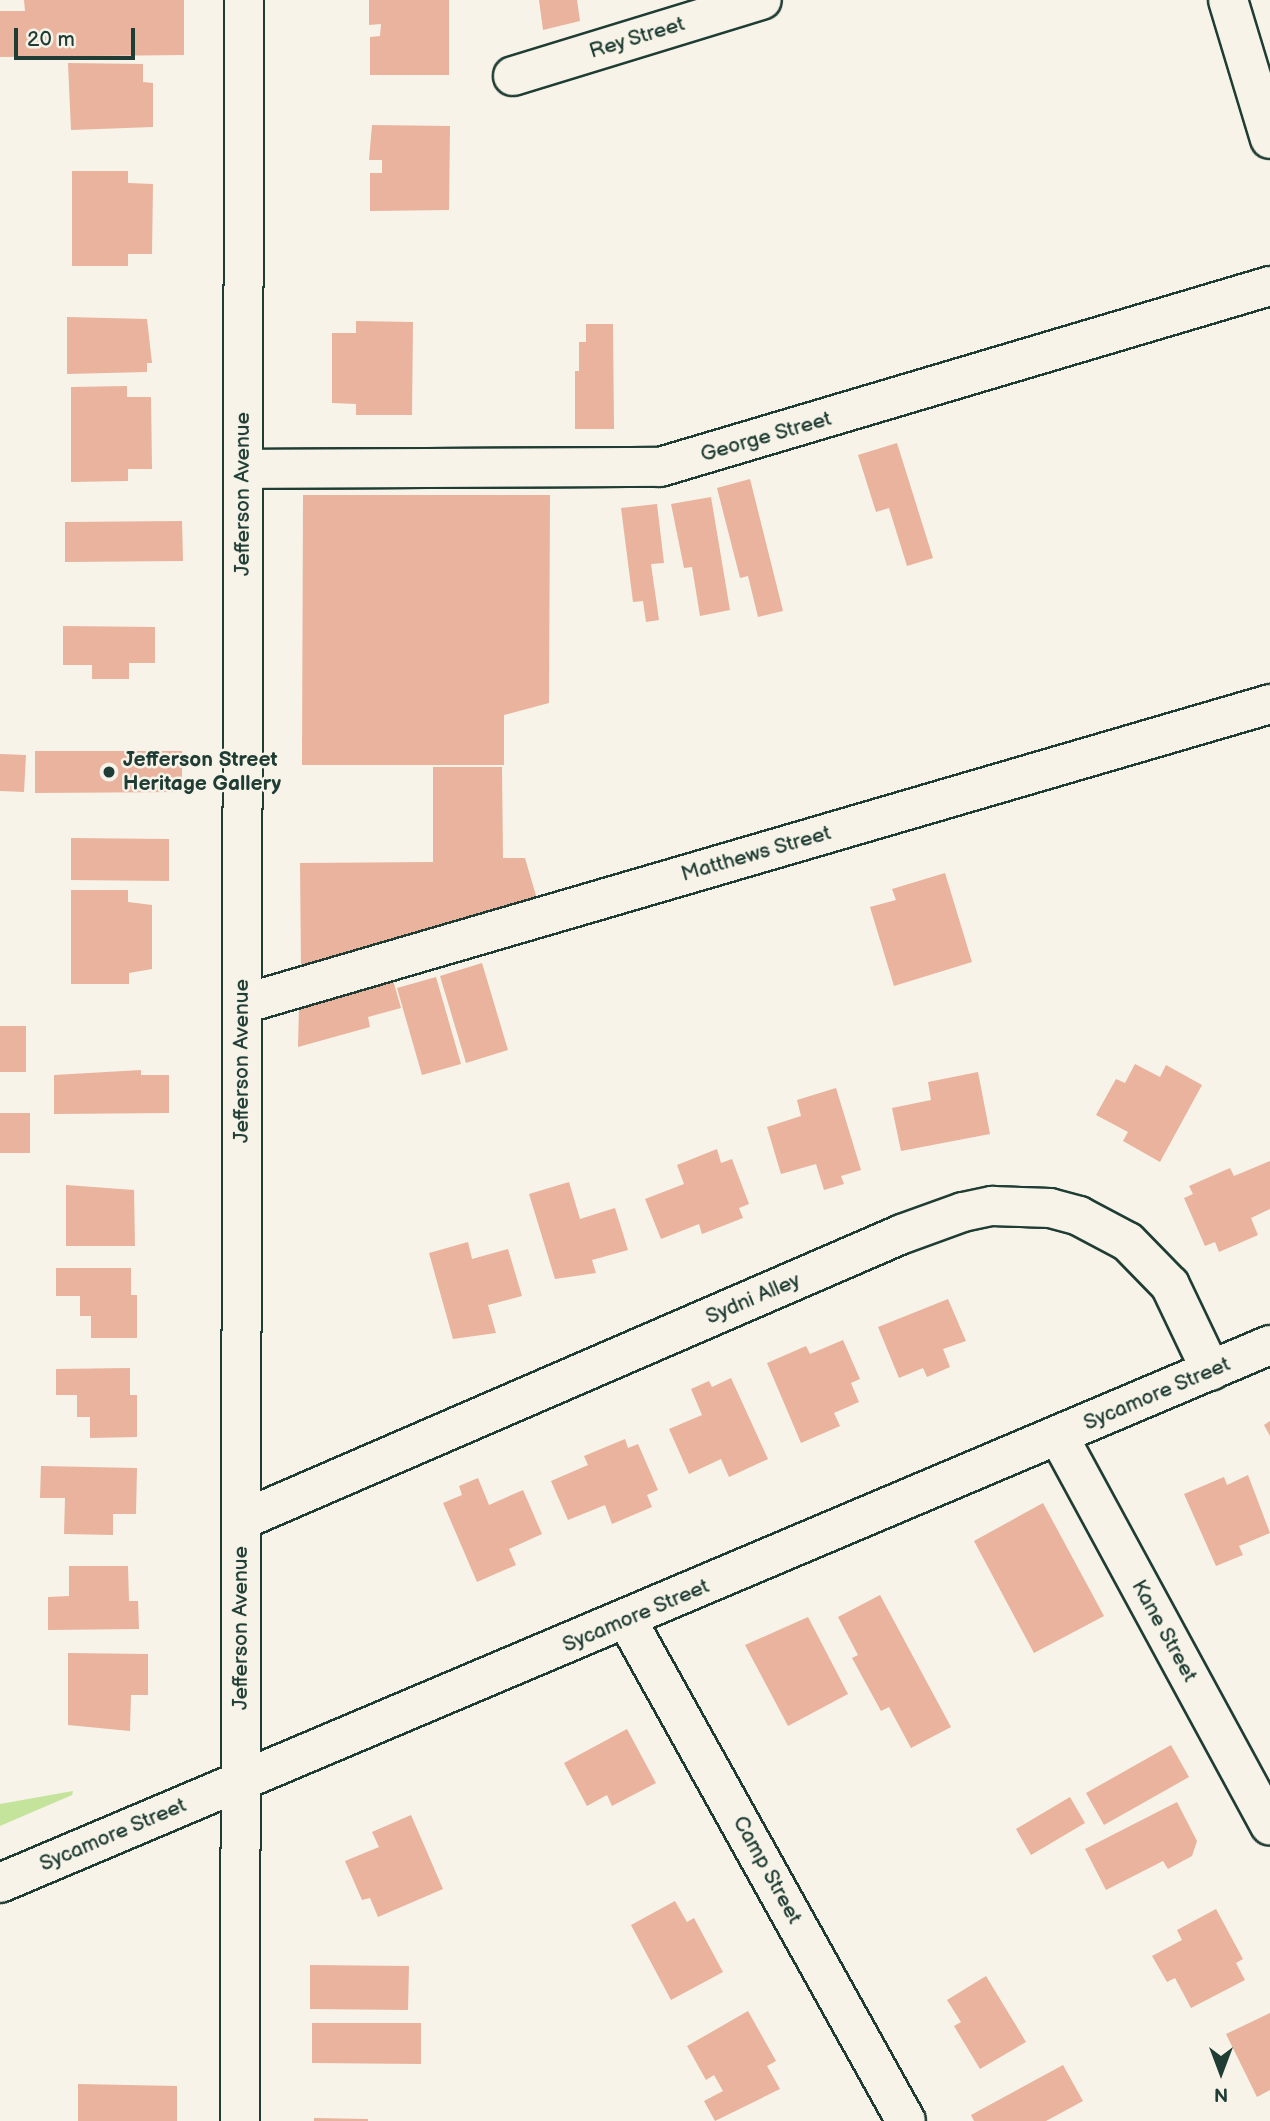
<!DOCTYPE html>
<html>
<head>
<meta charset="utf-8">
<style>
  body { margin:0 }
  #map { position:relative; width:1270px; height:2121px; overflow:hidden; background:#f7f3e8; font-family:"Balsamiq Sans",sans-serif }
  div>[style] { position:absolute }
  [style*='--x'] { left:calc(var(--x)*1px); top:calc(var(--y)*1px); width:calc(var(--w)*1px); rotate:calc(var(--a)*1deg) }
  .green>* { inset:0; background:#c4e39b }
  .building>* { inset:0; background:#e9b39d }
  .roads { filter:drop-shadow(2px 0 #1f3d34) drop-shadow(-2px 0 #1f3d34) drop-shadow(0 2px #1f3d34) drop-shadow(0 -2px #1f3d34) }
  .street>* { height:38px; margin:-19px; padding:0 19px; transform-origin:19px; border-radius:19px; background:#f7f3e8 }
  .secondary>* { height:38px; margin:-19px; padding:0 19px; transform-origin:19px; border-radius:19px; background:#f7f3e8 }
  .dots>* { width:19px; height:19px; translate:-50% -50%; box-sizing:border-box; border:4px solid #f7f3e8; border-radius:50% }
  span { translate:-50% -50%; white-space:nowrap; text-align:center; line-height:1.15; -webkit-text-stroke:5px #f7f3e8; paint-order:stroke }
  .street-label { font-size:21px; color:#1f3d34 }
  .poi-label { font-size:21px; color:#1f3d34; font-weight:700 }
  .left { translate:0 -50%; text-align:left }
  .north { position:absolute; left:1186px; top:2037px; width:70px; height:70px; -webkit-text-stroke:5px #f7f3e8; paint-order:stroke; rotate:180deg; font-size:19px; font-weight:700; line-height:28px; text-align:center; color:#1f3d34 }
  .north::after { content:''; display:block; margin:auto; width:24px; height:32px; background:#1f3d34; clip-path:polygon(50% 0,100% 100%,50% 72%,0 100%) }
  .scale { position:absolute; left:14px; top:28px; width:121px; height:32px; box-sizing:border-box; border:4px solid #1f3d34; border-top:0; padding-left:9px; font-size:21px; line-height:24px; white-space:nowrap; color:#1f3d34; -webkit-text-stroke:5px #f7f3e8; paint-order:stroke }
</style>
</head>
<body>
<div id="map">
  <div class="green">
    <div style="clip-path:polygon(73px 1791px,72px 1795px,0 1826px,0 1804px)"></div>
  </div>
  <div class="building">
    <div style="clip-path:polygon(24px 0,184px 0,184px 55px,0 57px,0 11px,25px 11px)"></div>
    <div style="clip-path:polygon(369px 0,449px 0,449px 75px,370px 75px,370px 37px,380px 36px,381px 24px,369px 25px)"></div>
    <div style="clip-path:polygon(539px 0,577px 0,580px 21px,543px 30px)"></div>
    <div style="clip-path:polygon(68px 63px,143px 64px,143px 82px,153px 83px,153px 127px,71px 130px)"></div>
    <div style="clip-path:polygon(372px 125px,450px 126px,449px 210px,370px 211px,370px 173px,382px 173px,382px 160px,369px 160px)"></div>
    <div style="clip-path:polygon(72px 171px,128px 171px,128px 183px,153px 184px,152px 254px,128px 254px,128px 266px,72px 266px)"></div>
    <div style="clip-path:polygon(67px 317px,147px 319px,152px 363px,147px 363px,147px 372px,67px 374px)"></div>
    <div style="clip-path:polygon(356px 321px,413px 322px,412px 415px,356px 415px,356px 404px,332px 403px,332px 333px,356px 333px)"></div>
    <div style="clip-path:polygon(586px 324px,613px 324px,614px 429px,575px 429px,575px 371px,579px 371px,579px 342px,586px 342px)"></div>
    <div style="clip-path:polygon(127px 386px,127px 397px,151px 397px,152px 469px,128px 469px,128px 481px,71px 482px,71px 387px)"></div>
    <div style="clip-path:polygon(897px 443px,933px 558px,907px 566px,889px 508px,876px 512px,858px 455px)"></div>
    <div style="clip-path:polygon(750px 479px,783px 611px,758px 617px,748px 576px,740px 578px,717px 488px)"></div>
    <div style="clip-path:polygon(303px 495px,550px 495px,549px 703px,504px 715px,504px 765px,302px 765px)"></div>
    <div style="clip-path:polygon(711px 497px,730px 610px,700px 616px,692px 567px,684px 568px,671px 504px)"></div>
    <div style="clip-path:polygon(657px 504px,664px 563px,651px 564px,659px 620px,646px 622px,643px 601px,633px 602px,621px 508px)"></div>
    <div style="clip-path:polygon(182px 521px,183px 561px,65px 562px,65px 522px)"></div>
    <div style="clip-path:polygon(63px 626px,155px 627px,155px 663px,129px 663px,129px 679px,92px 679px,92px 665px,63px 665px)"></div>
    <div style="clip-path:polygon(35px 751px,182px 751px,182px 792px,35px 793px)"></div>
    <div style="clip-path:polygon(0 754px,26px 755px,24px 792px,0 791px)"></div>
    <div style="clip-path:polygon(433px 767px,502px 767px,503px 858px,525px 858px,537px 899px,301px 968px,300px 863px,433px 862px)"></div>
    <div style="clip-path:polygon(71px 838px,169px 839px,169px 881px,71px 880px)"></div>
    <div style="clip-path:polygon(945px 873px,972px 962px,894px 986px,870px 907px,896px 900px,892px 889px)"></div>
    <div style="clip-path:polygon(71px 890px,128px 890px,128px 902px,152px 905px,152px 969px,129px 973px,129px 984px,71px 984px)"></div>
    <div style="clip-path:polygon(482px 963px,508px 1050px,466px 1063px,440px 976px)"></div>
    <div style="clip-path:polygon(436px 977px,461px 1064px,422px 1075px,397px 988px)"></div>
    <div style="clip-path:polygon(393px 980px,401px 1008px,368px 1017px,370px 1027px,298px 1047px,299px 1007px)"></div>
    <div style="clip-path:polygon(0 1026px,26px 1026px,26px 1072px,0 1072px)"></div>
    <div style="clip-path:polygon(1135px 1064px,1160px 1077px,1166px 1065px,1202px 1085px,1160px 1162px,1123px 1141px,1128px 1132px,1096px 1115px,1116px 1079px,1125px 1083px)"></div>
    <div style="clip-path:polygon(141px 1070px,141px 1075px,169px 1075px,169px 1113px,54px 1114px,54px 1075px)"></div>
    <div style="clip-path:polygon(978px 1072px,990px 1134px,901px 1151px,892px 1108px,931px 1100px,928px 1082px)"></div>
    <div style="clip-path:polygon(836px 1088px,861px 1170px,841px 1176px,844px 1184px,824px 1190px,816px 1164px,781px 1174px,767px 1127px,801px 1116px,797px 1100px)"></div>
    <div style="clip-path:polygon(0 1113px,30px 1113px,30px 1153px,0 1153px)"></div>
    <div style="clip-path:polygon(717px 1149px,721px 1163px,732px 1159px,749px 1204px,739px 1208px,743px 1218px,702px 1234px,699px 1224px,661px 1239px,645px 1199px,684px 1184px,677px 1165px)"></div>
    <div style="clip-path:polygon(1270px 1161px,1270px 1209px,1251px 1218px,1258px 1235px,1219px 1252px,1215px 1242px,1205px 1246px,1184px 1198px,1193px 1194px,1189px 1186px,1230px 1168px,1234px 1176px)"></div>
    <div style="clip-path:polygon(569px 1182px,580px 1219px,615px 1208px,628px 1250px,592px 1260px,596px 1273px,555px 1279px,529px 1194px)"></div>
    <div style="clip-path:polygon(66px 1185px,134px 1190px,135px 1246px,66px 1246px)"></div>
    <div style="clip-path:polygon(468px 1242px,472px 1259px,508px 1249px,522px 1296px,488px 1305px,496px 1333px,453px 1339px,429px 1253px)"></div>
    <div style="clip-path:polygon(56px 1268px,131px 1268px,131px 1295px,137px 1295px,137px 1338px,91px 1338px,91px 1316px,80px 1316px,80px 1296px,56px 1296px)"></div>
    <div style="clip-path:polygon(948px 1299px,966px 1341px,943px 1349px,950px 1367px,927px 1377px,923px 1368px,899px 1378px,878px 1327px)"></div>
    <div style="clip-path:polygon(843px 1340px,860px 1379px,851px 1383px,859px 1402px,834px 1413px,840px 1426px,801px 1443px,767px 1363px,806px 1346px,810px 1354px)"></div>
    <div style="clip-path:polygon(130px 1368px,130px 1395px,137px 1395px,137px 1437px,90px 1438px,90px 1417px,77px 1417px,77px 1395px,56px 1395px,56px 1369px)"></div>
    <div style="clip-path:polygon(731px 1378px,768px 1459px,729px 1477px,721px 1459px,689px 1474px,669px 1429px,702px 1415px,691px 1389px,709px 1381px,712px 1387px)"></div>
    <div style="clip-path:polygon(1270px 1421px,1270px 1436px,1264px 1425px)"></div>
    <div style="clip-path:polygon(625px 1439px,628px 1448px,638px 1444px,658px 1490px,647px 1495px,652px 1507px,612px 1524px,605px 1505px,568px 1520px,551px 1481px,588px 1465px,584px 1456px)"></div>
    <div style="clip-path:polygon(41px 1466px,137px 1468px,136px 1514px,113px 1514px,113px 1535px,64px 1534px,65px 1498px,40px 1498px)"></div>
    <div style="clip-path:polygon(1248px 1475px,1270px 1533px,1239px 1546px,1243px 1555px,1216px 1566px,1184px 1494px,1224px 1477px,1227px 1485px)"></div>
    <div style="clip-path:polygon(478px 1478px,489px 1505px,523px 1490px,542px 1534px,509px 1549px,516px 1565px,477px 1582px,443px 1503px,462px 1495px,459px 1486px)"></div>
    <div style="clip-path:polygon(1043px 1503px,1104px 1616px,1034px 1653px,974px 1541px)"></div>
    <div style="clip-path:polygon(69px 1566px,128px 1566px,129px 1601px,138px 1601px,139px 1629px,48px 1630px,48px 1597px,69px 1596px)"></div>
    <div style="clip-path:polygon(880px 1595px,951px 1727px,911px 1748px,889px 1707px,881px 1711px,852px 1658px,858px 1655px,838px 1617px)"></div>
    <div style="clip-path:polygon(808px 1617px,848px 1694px,788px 1726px,745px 1645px)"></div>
    <div style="clip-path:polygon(68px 1653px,148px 1654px,148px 1695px,131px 1695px,130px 1731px,68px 1725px)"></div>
    <div style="clip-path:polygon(627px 1729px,656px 1783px,612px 1806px,607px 1795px,587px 1806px,564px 1763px)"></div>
    <div style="clip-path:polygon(1171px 1745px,1189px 1777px,1104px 1825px,1086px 1793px)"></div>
    <div style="clip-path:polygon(1070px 1797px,1085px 1823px,1031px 1855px,1016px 1829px)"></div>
    <div style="clip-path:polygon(1177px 1802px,1197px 1841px,1192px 1856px,1168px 1869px,1163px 1861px,1106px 1890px,1085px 1849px)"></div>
    <div style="clip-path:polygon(411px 1815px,443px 1889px,378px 1917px,370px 1898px,362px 1900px,345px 1861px,379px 1847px,372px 1832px)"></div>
    <div style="clip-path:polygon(675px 1901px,687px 1922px,694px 1918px,723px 1972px,671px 2000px,631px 1925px)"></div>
    <div style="clip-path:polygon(1216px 1909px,1243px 1959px,1236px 1963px,1245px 1980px,1191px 2008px,1175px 1978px,1167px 1982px,1152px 1956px,1182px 1940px,1177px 1930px)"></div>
    <div style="clip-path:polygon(310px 1965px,409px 1966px,408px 2010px,310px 2009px)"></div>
    <div style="clip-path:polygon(986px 1976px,1026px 2042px,980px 2069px,954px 2026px,961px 2022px,947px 2000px)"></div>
    <div style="clip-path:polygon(748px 2011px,776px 2061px,767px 2066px,780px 2089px,715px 2121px,704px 2101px,723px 2091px,714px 2075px,706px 2080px,687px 2046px)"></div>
    <div style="clip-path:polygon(1270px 2013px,1270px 2090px,1257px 2097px,1226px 2034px)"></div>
    <div style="clip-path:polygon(312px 2023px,421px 2023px,421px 2064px,312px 2063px)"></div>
    <div style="clip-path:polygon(1063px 2065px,1083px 2101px,1046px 2121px,974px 2121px,971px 2115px)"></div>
    <div style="clip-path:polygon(78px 2084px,177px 2086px,177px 2121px,78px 2121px)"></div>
    <div style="clip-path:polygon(314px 2118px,368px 2119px,368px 2121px,314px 2121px)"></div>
  </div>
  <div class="roads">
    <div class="street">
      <div style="--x:1228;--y:0;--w:145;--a:73.2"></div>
      <div style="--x:513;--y:76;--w:260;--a:-17"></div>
      <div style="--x:244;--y:469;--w:416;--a:-0.3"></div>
      <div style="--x:660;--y:467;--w:636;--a:-16.53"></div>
      <div style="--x:243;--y:1004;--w:1070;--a:-16.28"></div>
      <div style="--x:1059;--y:1437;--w:442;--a:61.5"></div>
      <div style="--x:242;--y:1520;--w:719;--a:-23.43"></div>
      <div style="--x:902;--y:1234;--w:65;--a:-19.8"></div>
      <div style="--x:963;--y:1212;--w:30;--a:-12"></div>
      <div style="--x:992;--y:1206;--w:58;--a:2"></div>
      <div style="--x:1050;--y:1208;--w:30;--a:15"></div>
      <div style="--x:1079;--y:1216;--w:55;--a:28"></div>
      <div style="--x:1128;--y:1242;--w:60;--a:45.7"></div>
      <div style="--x:1170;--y:1285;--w:95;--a:64.5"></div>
      <div style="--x:627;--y:1620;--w:573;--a:60.89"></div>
    </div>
    <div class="secondary">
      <div style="--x:0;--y:1883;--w:1379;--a:-22.96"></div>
      <div style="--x:240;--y:2121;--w:2121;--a:-89.89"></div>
    </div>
  </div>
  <div class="dots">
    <div style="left:109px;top:772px;background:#1f3d34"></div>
  </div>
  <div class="street-label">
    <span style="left:637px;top:38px;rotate:-17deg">Rey Street</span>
    <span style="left:766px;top:437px;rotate:-16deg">George Street</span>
    <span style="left:243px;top:494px;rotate:-90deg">Jefferson Avenue</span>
    <span style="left:756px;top:854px;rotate:-16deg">Matthews Street</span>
    <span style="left:242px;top:1061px;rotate:-90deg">Jefferson Avenue</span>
    <span style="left:753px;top:1299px;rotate:-23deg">Sydni Alley</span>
    <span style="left:1157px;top:1394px;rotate:-23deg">Sycamore Street</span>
    <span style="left:636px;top:1616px;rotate:-23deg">Sycamore Street</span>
    <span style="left:241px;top:1628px;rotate:-90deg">Jefferson Avenue</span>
    <span style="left:1164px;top:1631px;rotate:61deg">Kane Street</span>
    <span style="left:113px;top:1835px;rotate:-23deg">Sycamore Street</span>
    <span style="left:767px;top:1870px;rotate:61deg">Camp Street</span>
  </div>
  <div class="poi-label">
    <span class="left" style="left:123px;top:772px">Jefferson Street<br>Heritage Gallery</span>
  </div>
  <div class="north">N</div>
  <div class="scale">20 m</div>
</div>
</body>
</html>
